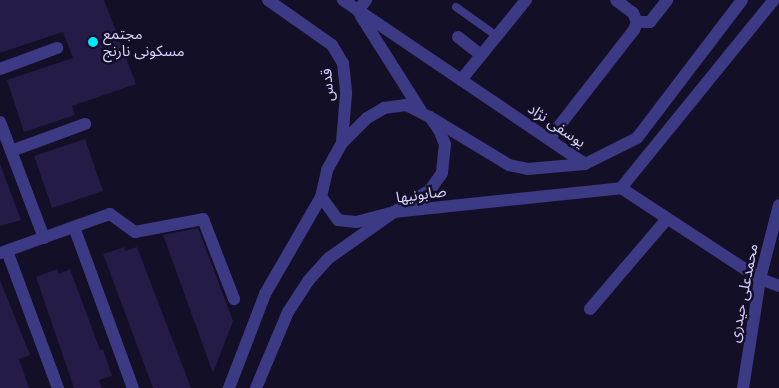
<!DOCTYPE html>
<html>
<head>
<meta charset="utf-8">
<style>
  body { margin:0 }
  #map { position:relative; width:779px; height:388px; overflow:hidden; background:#130f26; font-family:"Noto Sans","Noto Sans Arabic",sans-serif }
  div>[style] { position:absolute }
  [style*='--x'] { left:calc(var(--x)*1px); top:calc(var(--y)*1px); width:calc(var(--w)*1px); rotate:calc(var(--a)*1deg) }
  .building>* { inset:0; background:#241b47 }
  .service>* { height:8px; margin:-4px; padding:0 4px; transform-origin:4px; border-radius:4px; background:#3d3a85 }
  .minor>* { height:12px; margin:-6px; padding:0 6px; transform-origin:6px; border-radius:6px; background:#3d3a85 }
  .tertiary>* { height:12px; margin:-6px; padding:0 6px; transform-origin:6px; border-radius:6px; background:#3d3a85 }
  .dots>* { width:14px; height:14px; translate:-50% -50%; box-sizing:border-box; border:2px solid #130f26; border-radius:50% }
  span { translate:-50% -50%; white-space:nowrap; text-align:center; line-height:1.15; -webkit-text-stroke:5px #130f26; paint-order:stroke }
  .poi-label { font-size:15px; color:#d9d4ff }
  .left { translate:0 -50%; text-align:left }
  .street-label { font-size:15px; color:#d9d4ff }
</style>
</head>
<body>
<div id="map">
  <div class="building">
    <div style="clip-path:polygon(0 0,104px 0,136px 84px,72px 106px,75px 115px,24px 132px,7px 80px,73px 58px,63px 32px,0 53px)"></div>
    <div style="clip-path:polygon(85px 139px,103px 191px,52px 208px,34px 156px)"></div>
    <div style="clip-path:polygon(0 164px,21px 220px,0 226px)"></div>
    <div style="clip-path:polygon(198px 228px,233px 321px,213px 373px,163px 235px)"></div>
    <div style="clip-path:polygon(124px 247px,125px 251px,137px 247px,191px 388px,153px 388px,103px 254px)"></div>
    <div style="clip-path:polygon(57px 269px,59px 274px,70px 269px,100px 350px,103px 349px,112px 376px,99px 380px,102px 388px,74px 388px,36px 277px)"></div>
    <div style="clip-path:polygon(0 280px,30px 355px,19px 359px,29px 388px,0 388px)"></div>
  </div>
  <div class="service">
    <div style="--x:456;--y:7;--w:50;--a:35.3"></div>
  </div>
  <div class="minor">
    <div style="--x:358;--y:11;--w:14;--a:-54"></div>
    <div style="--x:637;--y:22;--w:13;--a:0"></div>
    <div style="--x:650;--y:22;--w:28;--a:-52"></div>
    <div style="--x:458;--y:37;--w:29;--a:38"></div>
    <div style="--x:0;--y:69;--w:61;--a:-20.2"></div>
    <div style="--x:461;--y:80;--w:103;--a:-50.9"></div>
    <div style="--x:0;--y:122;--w:124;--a:69.2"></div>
    <div style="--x:549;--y:139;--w:138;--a:-52.1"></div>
    <div style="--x:634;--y:30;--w:9;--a:-69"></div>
    <div style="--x:637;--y:22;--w:10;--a:-114"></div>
    <div style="--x:633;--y:13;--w:21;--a:-143"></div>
    <div style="--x:11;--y:151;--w:79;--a:-20"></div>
    <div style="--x:621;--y:188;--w:242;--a:-50.9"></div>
    <div style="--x:74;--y:227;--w:171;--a:69.9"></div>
    <div style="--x:7;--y:251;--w:146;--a:69.6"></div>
    <div style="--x:0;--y:253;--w:117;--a:-19.5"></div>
    <div style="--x:110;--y:214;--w:31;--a:36"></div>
    <div style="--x:135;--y:232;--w:69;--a:-10.8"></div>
    <div style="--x:203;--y:219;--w:86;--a:68.8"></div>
    <div style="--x:760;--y:279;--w:20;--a:20"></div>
    <div style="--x:590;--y:309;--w:117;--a:-49.5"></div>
  </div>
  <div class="tertiary">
    <div style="--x:268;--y:0;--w:78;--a:35.1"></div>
    <div style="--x:332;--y:45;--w:21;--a:59"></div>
    <div style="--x:343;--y:63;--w:31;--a:84"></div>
    <div style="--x:346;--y:94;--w:49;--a:94.7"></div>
    <div style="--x:343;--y:0;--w:292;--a:34.1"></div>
    <div style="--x:585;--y:164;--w:58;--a:-26.6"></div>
    <div style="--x:637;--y:138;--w:173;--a:-52.7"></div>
    <div style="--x:361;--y:16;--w:112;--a:57.7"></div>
    <div style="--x:406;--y:105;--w:27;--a:27"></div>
    <div style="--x:430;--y:117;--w:16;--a:55"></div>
    <div style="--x:439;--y:130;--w:15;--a:67"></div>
    <div style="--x:445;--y:144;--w:29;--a:96"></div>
    <div style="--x:442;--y:173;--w:21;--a:125"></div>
    <div style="--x:430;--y:190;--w:42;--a:148.6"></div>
    <div style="--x:394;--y:212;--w:39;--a:165"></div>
    <div style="--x:356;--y:222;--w:18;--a:-174"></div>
    <div style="--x:338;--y:220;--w:29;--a:-126"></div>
    <div style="--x:321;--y:197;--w:28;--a:-77"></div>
    <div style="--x:327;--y:170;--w:31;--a:-61"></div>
    <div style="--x:342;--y:143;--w:35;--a:-45"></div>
    <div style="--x:367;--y:118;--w:20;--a:-30"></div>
    <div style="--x:384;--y:108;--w:22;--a:-8"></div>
    <div style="--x:433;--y:119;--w:89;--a:31.2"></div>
    <div style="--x:509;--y:165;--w:19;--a:12"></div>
    <div style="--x:528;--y:169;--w:57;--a:-5"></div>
    <div style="--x:229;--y:388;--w:101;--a:-69"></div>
    <div style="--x:265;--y:294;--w:112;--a:-60"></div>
    <div style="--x:256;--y:388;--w:82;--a:-67.2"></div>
    <div style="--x:288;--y:312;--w:37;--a:-57"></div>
    <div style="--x:308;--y:281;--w:31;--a:-48"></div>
    <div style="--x:329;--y:258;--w:80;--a:-35.3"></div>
    <div style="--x:394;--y:212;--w:228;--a:-6"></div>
    <div style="--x:621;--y:188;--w:166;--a:33.2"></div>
    <div style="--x:743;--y:388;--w:110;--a:-81.1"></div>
    <div style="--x:760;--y:279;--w:76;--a:-75.6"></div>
  </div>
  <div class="dots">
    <div style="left:93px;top:42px;background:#00e5ff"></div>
  </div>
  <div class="poi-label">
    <span class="left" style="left:103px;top:42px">مجتمع<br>مسکونی نارنج</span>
  </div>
  <div class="street-label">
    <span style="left:327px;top:85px;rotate:-95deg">قدس</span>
    <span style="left:557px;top:125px;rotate:34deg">یوسفی نژاد</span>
    <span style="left:421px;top:194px;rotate:-8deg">صابونیها</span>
    <span style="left:743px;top:293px;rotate:-79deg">محمدعلی حیدری</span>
  </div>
</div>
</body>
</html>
